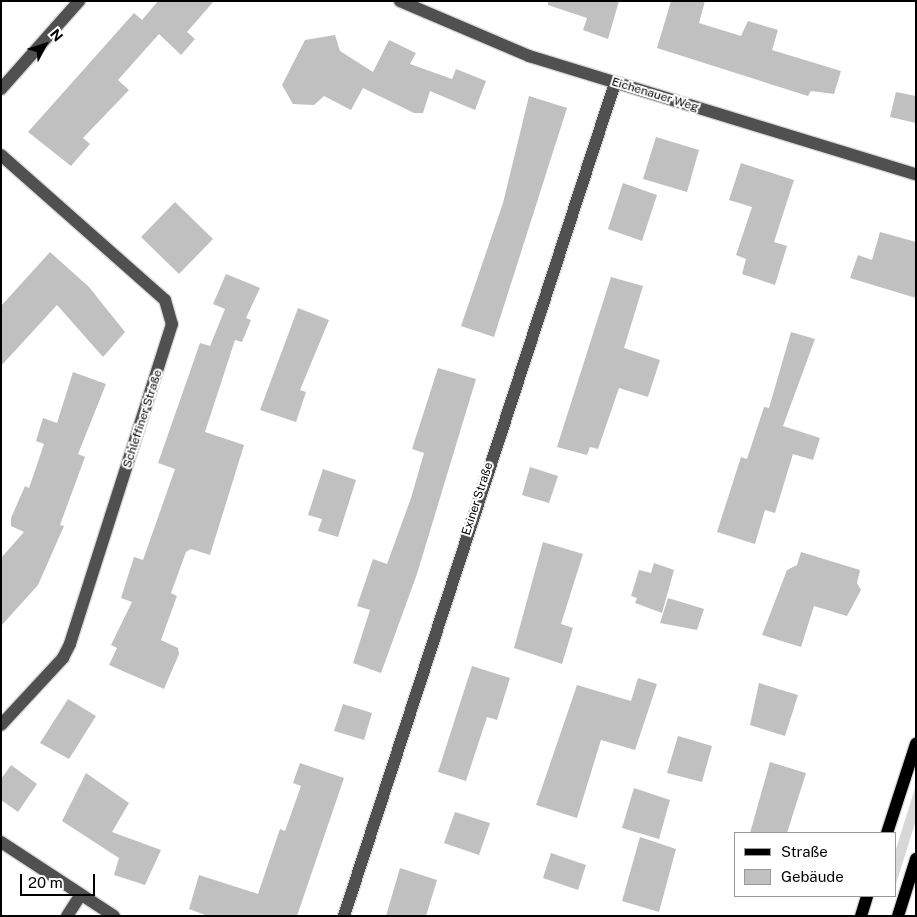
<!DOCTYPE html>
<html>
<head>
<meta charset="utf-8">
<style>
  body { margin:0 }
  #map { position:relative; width:917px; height:917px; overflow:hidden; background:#fff; font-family:"Public Sans",sans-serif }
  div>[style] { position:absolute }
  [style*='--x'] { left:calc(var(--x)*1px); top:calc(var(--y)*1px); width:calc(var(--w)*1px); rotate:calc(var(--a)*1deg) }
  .green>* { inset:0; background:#d7d7d7 }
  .building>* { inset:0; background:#c0c0c0 }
  .roads { filter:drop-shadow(1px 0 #dbdbdb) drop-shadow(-1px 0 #dbdbdb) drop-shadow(0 1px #dbdbdb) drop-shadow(0 -1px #dbdbdb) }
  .minor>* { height:12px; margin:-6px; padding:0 6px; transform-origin:6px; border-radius:6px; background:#505050 }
  .major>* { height:12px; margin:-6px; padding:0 6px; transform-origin:6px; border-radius:6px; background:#000 }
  span { translate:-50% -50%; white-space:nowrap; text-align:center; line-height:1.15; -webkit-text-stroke:4px #fff; paint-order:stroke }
  .street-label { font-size:12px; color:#000 }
  .frame { position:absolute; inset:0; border:2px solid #000; pointer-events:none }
  .legend { position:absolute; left:734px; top:832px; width:162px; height:65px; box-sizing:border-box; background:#fff; border:1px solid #999; margin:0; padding:6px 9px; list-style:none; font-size:15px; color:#000 }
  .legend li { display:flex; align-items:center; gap:10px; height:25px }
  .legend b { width:25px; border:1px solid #999 }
  .north { position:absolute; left:20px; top:20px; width:50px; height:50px; -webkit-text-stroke:4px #fff; paint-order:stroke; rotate:50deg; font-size:14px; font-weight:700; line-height:20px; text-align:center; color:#000 }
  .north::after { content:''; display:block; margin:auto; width:18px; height:22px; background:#000; clip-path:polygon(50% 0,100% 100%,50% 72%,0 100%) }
  .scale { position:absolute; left:20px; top:874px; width:75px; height:22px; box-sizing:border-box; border:2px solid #000; border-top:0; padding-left:6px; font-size:15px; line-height:18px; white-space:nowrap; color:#000; -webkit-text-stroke:4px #fff; paint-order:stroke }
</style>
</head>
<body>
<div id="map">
  <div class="green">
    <div style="clip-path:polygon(916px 785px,916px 820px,896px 884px,896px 849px)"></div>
  </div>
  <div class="building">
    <div style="clip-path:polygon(158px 1px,214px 1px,187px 32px,195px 39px,181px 55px,159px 34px,118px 80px,129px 90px,83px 138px,90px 144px,71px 166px,28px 132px,134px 13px,142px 20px)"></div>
    <div style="clip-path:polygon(548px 1px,619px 1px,608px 39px,583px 30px,587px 18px,548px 5px)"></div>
    <div style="clip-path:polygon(671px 1px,705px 1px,699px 23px,741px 36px,748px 21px,778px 30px,772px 50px,841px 71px,834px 94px,811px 91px,808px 96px,657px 48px)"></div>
    <div style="clip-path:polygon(335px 35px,340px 51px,373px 72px,389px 40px,416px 53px,410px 64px,452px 79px,456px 69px,486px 81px,475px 110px,430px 91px,423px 113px,414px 113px,363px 88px,351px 110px,324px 96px,314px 105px,293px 104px,282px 85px,305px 40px)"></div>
    <div style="clip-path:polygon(896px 92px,916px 96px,916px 123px,890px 117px)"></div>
    <div style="clip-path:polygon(529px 96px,567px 108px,494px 337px,461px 326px,503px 203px)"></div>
    <div style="clip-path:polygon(656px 137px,699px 150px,687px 192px,643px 179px)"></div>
    <div style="clip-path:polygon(741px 163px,794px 180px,774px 242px,787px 246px,775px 285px,742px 274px,746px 259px,736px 255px,752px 207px,729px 200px)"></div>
    <div style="clip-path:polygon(623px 183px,657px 195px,642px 241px,608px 229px)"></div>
    <div style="clip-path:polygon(175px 202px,213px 239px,179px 274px,141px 237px)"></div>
    <div style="clip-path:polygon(880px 232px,916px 242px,916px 298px,850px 278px,858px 255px,872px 260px)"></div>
    <div style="clip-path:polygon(50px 252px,89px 287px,125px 332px,103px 357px,57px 305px,1px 366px,1px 306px)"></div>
    <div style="clip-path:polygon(226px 274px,260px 288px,246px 318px,251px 320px,242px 342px,235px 340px,205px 432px,244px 445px,210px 555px,191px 549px,186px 552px,171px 593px,177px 596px,161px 640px,178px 648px,179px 654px,164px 689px,109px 665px,117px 648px,111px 645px,132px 602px,121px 598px,134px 557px,143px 560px,175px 469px,158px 463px,200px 343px,210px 346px,225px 309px,213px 304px)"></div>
    <div style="clip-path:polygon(611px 277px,643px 286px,624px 348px,660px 360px,648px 397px,619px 388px,598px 449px,590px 447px,587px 455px,557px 447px)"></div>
    <div style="clip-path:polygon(298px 308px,329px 320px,300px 390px,306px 392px,296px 422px,260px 410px)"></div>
    <div style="clip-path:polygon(791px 332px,815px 339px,783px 426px,820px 438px,813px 460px,793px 454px,775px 513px,765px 510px,755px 544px,717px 532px,741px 457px,747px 459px,764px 407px,769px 408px)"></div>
    <div style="clip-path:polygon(438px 368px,476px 379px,417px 574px,381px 673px,353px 663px,370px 610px,357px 606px,373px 559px,387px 564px,411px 498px,424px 453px,412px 449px)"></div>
    <div style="clip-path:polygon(73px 372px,106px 384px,78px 454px,85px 457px,60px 525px,64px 526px,38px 585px,1px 626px,1px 558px,24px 532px,11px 526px,11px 518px,25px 486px,29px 488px,44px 444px,36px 441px,43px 418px,57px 423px)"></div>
    <div style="clip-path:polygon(530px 467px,558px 476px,549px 503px,522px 495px)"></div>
    <div style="clip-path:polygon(323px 469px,356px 480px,338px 537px,318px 531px,322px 519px,308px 515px)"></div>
    <div style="clip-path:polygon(543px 542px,583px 554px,561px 624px,573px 628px,562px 664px,514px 648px)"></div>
    <div style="clip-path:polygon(801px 552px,860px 570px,857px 583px,861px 590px,847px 616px,814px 606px,801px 647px,762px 635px,787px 570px,797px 565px)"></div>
    <div style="clip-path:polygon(654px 563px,674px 570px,662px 613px,635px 603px,637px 598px,631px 596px,639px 570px,651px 573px)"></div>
    <div style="clip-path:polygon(668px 598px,704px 609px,697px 630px,660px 623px)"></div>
    <div style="clip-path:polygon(472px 666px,510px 678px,497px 720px,487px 717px,466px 781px,438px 772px)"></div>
    <div style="clip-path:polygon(638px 678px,657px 684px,635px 750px,601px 740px,577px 818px,536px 805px,577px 685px,631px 701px)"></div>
    <div style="clip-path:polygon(759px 683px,798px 695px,785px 736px,750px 725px)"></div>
    <div style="clip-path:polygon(68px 699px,96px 716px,69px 759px,40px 743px)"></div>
    <div style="clip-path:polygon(343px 704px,372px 713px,364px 740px,334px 731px)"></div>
    <div style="clip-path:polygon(678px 736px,712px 746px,702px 782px,667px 773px)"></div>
    <div style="clip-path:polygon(770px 762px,806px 773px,787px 833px,750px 833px)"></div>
    <div style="clip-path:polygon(300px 763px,344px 778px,297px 916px,208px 916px,189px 909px,199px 875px,258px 894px,280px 829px,285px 831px,301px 786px,293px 783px)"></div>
    <div style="clip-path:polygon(11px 765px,37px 784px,18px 812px,1px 800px,1px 779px)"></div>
    <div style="clip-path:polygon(86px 773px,129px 803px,112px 832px,161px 850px,145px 885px,114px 875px,119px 858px,62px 821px)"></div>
    <div style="clip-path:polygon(634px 788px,670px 800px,659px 839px,622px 828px)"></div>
    <div style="clip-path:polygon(455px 812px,490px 823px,479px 855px,444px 843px)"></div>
    <div style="clip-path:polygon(640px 837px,676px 849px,659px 912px,622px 901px)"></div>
    <div style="clip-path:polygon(551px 853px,586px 865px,578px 890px,543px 878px)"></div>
    <div style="clip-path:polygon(400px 868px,437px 880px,426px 916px,386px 916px)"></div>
  </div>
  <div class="roads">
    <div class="minor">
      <div style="--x:400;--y:1;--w:140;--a:23.1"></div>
      <div style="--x:529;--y:56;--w:405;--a:17"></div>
      <div style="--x:1;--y:89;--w:118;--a:-48.4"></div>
      <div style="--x:1;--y:155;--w:219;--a:41.5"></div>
      <div style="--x:165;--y:300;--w:25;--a:74"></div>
      <div style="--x:172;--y:324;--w:336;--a:107.7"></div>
      <div style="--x:70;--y:644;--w:16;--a:117"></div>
      <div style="--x:63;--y:658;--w:91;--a:132.8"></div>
      <div style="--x:1;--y:842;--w:135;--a:33.2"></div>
      <div style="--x:67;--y:916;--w:24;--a:-57"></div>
      <div style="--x:344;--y:916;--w:876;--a:-71.98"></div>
    </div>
    <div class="major">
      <div style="--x:887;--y:833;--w:94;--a:-72"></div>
      <div style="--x:861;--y:916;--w:21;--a:-73"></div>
      <div style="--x:898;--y:916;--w:60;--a:-72.5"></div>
    </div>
  </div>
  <div class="street-label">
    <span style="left:655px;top:95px;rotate:17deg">Eichenauer Weg</span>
    <span style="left:143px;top:419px;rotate:-72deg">Schleffiner Straße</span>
    <span style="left:478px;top:499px;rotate:-72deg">Exiner Straße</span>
  </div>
  <div class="frame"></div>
  <ul class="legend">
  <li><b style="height:6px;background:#000"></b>Straße</li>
  <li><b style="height:14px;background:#c0c0c0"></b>Gebäude</li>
  </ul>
  <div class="north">N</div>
  <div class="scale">20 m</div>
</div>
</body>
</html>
